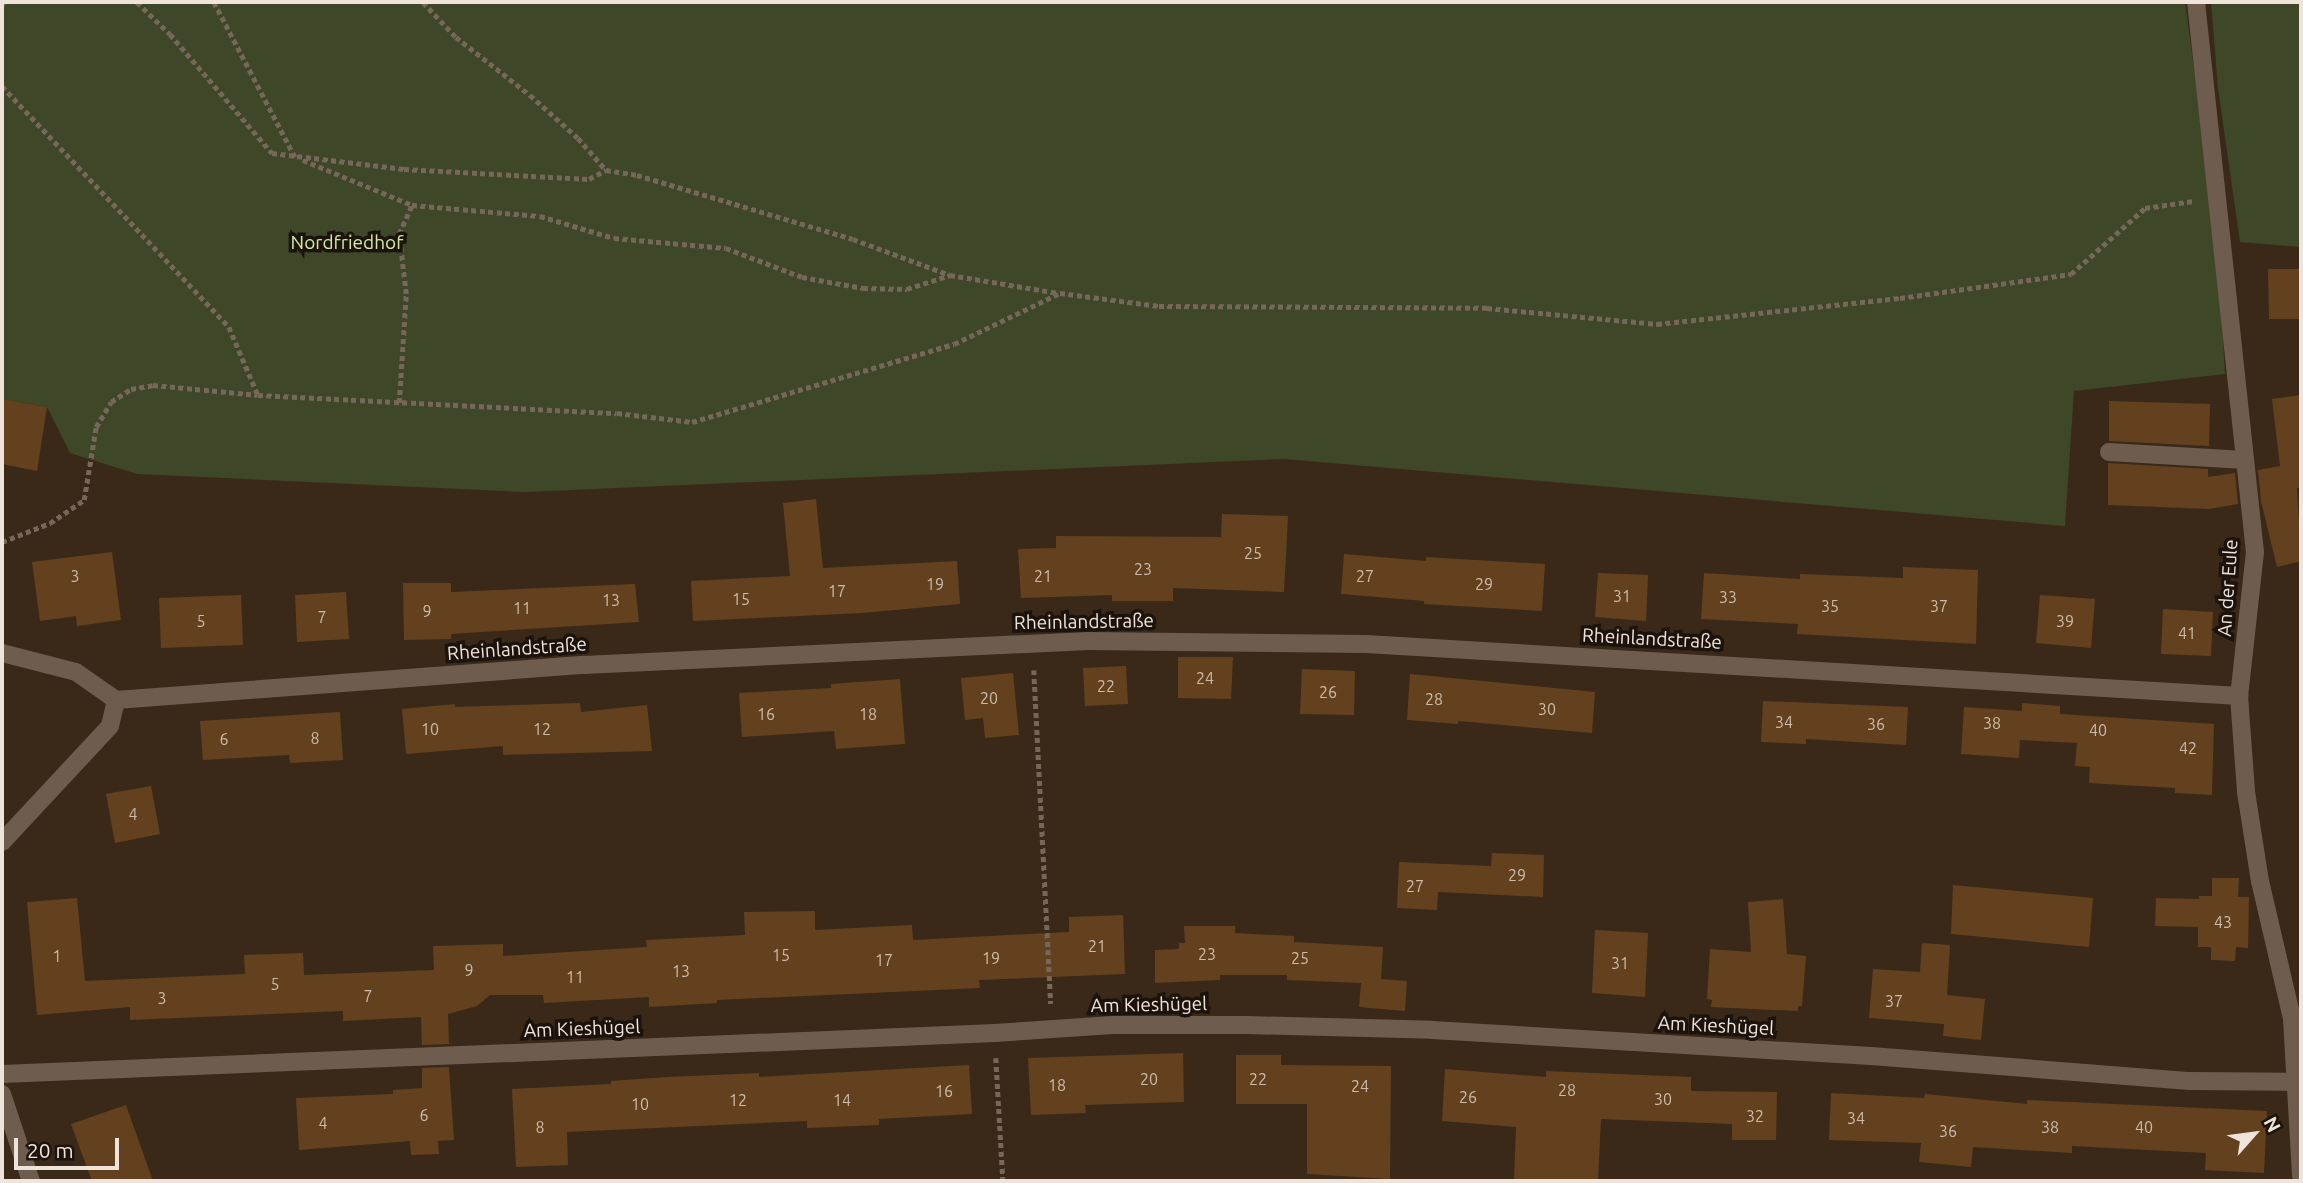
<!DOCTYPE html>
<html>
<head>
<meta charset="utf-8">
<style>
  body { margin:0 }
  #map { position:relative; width:2303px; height:1183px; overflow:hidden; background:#3a2918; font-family:Ubuntu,sans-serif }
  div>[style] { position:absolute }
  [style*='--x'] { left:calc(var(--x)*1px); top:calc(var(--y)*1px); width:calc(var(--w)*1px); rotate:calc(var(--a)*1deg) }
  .green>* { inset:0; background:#3f4729 }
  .building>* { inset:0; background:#63411e }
  .path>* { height:4.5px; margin-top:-2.25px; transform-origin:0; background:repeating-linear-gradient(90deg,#776759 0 5px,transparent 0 8.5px) }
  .minor>* { height:18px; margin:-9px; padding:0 9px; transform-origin:9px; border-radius:9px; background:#6e5d4f }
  span { translate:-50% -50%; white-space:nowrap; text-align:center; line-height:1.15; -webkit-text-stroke:7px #1b130c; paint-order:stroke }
  .number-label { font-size:16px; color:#cdbbab }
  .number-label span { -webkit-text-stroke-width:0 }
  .park-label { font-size:19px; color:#d3e99f }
  .street-label { font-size:19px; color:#f0e4da }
  .frame { position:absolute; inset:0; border:4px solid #f0e4da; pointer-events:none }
  .north { position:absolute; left:2219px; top:1099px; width:70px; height:70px; -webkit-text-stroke:5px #1b130c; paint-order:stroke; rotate:62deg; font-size:19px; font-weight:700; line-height:28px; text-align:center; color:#f0e4da }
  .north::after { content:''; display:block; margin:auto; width:24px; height:32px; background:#f0e4da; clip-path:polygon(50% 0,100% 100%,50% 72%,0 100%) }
  .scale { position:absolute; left:14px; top:1138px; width:105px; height:32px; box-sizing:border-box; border:4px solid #f0e4da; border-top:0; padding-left:9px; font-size:21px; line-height:24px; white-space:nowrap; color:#f0e4da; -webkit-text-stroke:5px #1b130c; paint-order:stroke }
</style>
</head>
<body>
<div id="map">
  <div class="green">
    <div style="clip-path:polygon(2px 2px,2185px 2px,2217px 240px,2225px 374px,2074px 391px,2065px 526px,1284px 459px,525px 492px,137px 474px,70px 453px,47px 407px,2px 399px)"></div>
    <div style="clip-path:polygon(2211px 2px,2301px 2px,2301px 247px,2240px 242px,2218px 88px)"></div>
  </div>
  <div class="building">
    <div style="clip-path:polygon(2268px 269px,2301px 269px,2301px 319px,2269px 319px)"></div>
    <div style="clip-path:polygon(2301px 395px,2301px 488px,2297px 488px,2301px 561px,2277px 567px,2261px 501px,2258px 470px,2280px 466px,2272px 399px)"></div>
    <div style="clip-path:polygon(2px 399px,47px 407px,37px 471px,2px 464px)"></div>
    <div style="clip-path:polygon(2109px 401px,2210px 404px,2209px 446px,2109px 441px)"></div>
    <div style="clip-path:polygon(2108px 463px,2208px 469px,2208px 477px,2235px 473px,2238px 504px,2209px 509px,2108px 505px)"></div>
    <div style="clip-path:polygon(816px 499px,823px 568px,957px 561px,960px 604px,862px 613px,693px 621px,691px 581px,790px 576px,783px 503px)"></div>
    <div style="clip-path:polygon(1222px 514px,1288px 516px,1284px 592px,1173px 588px,1173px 601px,1112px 601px,1112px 595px,1021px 598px,1018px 549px,1056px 548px,1056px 536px,1221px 537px)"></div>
    <div style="clip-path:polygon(112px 552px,121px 620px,77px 626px,76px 616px,40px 621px,32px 562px)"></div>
    <div style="clip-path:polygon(1344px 554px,1426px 561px,1426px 557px,1545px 564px,1542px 611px,1424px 604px,1424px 601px,1341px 594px)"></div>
    <div style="clip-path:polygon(1903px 567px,1978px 570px,1976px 644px,1797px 634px,1798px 624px,1701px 619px,1704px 573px,1800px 579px,1800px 574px,1903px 578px)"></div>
    <div style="clip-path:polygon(1598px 573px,1648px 575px,1646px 621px,1595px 617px)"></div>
    <div style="clip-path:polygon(403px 583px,451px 583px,451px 592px,635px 584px,639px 622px,451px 634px,451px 639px,404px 640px)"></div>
    <div style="clip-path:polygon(346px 592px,349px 639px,297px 642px,295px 595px)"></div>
    <div style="clip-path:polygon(241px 595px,243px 645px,161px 648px,159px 598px)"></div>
    <div style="clip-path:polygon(2040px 595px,2095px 599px,2091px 648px,2036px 643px)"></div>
    <div style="clip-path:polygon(2163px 609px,2213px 612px,2211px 656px,2161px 654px)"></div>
    <div style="clip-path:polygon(1178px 657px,1233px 657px,1231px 699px,1178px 698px)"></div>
    <div style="clip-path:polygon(1126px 666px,1128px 704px,1085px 706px,1083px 668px)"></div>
    <div style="clip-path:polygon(1302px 669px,1355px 671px,1354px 715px,1300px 714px)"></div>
    <div style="clip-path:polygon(1013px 673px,1019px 735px,985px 738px,983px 718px,965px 720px,961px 678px)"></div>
    <div style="clip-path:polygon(1410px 674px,1595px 692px,1592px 733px,1458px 721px,1458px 724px,1407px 720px)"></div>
    <div style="clip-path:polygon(900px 679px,905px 744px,836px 749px,834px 731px,742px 737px,739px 693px,831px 688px,831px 684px)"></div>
    <div style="clip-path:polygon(1763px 701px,1908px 707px,1906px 745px,1806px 739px,1806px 744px,1761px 742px)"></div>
    <div style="clip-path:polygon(580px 703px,581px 712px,647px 705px,652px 751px,503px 755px,503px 746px,406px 754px,402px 709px,455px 704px,455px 707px)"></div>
    <div style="clip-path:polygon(2022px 703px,2060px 706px,2060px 714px,2214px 724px,2212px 795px,2175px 793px,2175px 788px,2089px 783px,2090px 767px,2075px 766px,2077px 743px,2020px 740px,2019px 758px,1961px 754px,1964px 707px,2022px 711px)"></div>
    <div style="clip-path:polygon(340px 712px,343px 760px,290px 763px,289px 755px,203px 760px,200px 721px)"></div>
    <div style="clip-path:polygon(151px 786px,160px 834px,115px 843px,106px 794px)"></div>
    <div style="clip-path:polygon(1492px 853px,1544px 855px,1543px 897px,1438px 892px,1437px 910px,1397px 908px,1399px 862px,1491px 866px)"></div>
    <div style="clip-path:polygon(2212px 878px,2239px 878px,2238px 897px,2249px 897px,2248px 948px,2236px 947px,2235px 961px,2211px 960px,2211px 947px,2198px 947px,2198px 927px,2155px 926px,2156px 898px,2199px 899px,2199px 896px,2212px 896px)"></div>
    <div style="clip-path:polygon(1953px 885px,2093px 898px,2089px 947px,1951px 934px)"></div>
    <div style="clip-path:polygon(77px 898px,85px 981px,245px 974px,244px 955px,303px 953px,304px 975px,434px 970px,433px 946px,503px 944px,503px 956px,647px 947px,646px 940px,745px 935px,744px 912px,815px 911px,815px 930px,912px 925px,913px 940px,1069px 932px,1069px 917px,1123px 915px,1125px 974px,979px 980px,980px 988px,717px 1000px,717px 1003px,649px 1007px,649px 997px,544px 1003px,543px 995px,490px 995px,477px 1006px,448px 1014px,449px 1044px,422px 1045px,421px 1017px,343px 1021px,343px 1011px,130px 1020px,130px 1007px,37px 1015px,27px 902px)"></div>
    <div style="clip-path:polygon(1783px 899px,1787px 954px,1806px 956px,1802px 1006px,1798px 1006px,1798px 1011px,1711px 1007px,1712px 1000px,1707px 999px,1710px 949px,1751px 952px,1748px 902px)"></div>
    <div style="clip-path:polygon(1184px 926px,1235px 926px,1235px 933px,1294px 936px,1294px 942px,1383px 947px,1381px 979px,1407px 981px,1405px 1011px,1359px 1007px,1361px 983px,1287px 980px,1287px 975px,1220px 975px,1220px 980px,1155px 983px,1155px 950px,1179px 949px,1179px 943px,1185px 943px)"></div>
    <div style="clip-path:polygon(1595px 930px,1648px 933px,1645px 997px,1592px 993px)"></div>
    <div style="clip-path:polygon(1922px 943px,1950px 945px,1947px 995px,1985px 999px,1981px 1040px,1943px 1036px,1944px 1024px,1869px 1018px,1873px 969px,1920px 972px)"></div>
    <div style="clip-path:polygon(1183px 1053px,1184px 1102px,1085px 1105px,1086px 1113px,1031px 1115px,1028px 1058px)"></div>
    <div style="clip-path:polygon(1236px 1055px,1281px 1055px,1281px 1065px,1391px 1066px,1390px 1179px,1307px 1174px,1307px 1104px,1236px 1104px)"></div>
    <div style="clip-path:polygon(969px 1065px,972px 1114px,879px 1119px,879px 1125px,807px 1128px,807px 1121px,567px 1132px,568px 1165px,516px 1167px,512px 1089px,611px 1084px,611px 1081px,667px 1077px,759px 1073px,759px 1077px)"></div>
    <div style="clip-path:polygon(449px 1067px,454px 1140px,438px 1141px,439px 1154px,411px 1155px,410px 1141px,299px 1150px,296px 1098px,393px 1094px,393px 1090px,422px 1088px,422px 1068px)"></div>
    <div style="clip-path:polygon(1445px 1069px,1546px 1077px,1546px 1071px,1691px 1077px,1691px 1091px,1777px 1092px,1776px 1140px,1732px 1140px,1732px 1124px,1601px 1119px,1598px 1181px,1514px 1181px,1516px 1127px,1442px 1121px)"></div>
    <div style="clip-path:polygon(1831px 1093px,1924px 1098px,1925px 1094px,2027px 1104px,2027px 1100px,2267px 1111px,2264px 1173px,2205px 1170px,2206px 1153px,2072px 1146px,2072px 1153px,1973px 1147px,1971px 1167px,1919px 1162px,1921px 1143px,1829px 1140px)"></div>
    <div style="clip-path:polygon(126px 1105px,153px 1181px,92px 1181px,71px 1124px)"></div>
  </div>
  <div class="path">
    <div style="--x:137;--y:2;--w:46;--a:44.1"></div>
    <div style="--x:170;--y:34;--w:157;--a:49.4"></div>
    <div style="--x:272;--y:153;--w:133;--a:6.9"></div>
    <div style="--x:404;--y:169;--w:185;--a:3.1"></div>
    <div style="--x:589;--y:179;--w:19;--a:-28"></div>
    <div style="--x:606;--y:170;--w:31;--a:9"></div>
    <div style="--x:637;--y:175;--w:225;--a:16.5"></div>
    <div style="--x:853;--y:239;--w:103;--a:20.4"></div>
    <div style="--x:214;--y:2;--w:175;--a:62.4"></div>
    <div style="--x:423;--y:2;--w:48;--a:46.7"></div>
    <div style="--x:456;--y:37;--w:94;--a:38.1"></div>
    <div style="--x:530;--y:95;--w:64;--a:41.9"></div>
    <div style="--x:578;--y:138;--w:43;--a:48.8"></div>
    <div style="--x:2;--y:4;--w:3;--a:-45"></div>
    <div style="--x:2;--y:86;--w:331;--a:46.7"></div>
    <div style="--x:229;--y:327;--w:74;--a:66.9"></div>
    <div style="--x:303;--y:160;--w:118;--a:22.4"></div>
    <div style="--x:399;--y:403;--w:109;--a:-86.3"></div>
    <div style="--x:406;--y:294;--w:60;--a:-96.7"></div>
    <div style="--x:399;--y:234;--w:32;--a:-66"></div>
    <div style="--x:412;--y:205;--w:128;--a:4.9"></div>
    <div style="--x:540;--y:216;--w:77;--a:16.6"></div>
    <div style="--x:614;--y:238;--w:112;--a:5.1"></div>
    <div style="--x:726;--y:248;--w:81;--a:20.9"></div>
    <div style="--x:802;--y:277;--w:62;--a:10.2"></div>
    <div style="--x:863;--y:288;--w:44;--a:1.3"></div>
    <div style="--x:907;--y:289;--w:45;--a:-18"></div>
    <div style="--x:950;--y:275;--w:110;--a:9.4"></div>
    <div style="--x:2;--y:542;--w:52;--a:-21.6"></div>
    <div style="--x:50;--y:523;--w:41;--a:-34.1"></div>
    <div style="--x:84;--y:500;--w:74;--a:-80.7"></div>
    <div style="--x:96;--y:427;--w:29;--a:-59"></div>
    <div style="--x:111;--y:402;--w:24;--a:-33"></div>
    <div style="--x:131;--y:389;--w:22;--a:-10"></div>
    <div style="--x:153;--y:385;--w:105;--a:5.4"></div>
    <div style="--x:258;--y:395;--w:359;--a:2.9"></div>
    <div style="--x:617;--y:413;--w:76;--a:6.8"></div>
    <div style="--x:692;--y:422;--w:273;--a:-16.6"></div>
    <div style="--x:954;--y:344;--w:118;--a:-25.7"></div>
    <div style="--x:1060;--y:293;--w:100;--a:7.5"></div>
    <div style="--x:1159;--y:306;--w:328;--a:0.3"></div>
    <div style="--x:1487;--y:308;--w:171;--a:5.4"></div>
    <div style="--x:1657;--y:324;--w:244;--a:-6.1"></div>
    <div style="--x:1900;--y:298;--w:173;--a:-8"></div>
    <div style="--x:2071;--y:274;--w:99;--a:-41.7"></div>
    <div style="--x:2145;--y:208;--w:49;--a:-8.3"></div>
    <div style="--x:1034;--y:670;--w:334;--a:87.1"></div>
    <div style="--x:996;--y:1058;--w:123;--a:86.7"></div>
  </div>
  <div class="minor">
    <div style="--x:2196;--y:2;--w:553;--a:83.88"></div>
    <div style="--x:2255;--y:552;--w:145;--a:96.3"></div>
    <div style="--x:2239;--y:696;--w:96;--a:85.8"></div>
    <div style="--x:2246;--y:792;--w:90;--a:81.1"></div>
    <div style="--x:2260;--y:881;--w:142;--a:76.9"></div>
    <div style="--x:2292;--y:1019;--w:157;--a:86.7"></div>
    <div style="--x:2109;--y:452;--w:136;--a:3.4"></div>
    <div style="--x:2;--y:653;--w:76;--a:14.4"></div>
    <div style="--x:76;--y:672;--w:49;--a:35"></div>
    <div style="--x:116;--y:700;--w:469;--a:-4.3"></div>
    <div style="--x:584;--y:665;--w:505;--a:-2.73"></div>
    <div style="--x:1088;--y:641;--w:278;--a:0.6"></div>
    <div style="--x:1366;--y:644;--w:875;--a:3.41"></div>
    <div style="--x:2;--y:842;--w:158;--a:-47"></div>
    <div style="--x:110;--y:726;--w:27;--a:-77"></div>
    <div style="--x:2;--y:1074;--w:994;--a:-2.36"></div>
    <div style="--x:995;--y:1033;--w:118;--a:-3.9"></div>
    <div style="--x:1113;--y:1025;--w:134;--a:0"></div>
    <div style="--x:1247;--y:1025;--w:185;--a:1.5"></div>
    <div style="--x:1432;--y:1030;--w:440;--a:3.4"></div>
    <div style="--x:1871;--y:1056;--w:320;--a:4.5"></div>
    <div style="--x:2190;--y:1081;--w:105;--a:0.5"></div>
    <div style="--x:2;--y:1094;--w:92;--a:71.6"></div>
  </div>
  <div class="number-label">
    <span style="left:1253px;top:553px">25</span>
    <span style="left:1143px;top:569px">23</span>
    <span style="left:75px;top:576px">3</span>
    <span style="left:1043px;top:576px">21</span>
    <span style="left:1365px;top:576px">27</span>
    <span style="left:935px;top:584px">19</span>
    <span style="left:1484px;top:584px">29</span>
    <span style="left:837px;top:591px">17</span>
    <span style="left:1622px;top:596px">31</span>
    <span style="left:1728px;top:597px">33</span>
    <span style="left:741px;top:599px">15</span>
    <span style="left:611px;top:600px">13</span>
    <span style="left:1830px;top:606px">35</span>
    <span style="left:1939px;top:606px">37</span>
    <span style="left:522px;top:608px">11</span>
    <span style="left:427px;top:611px">9</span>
    <span style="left:322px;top:617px">7</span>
    <span style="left:201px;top:621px">5</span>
    <span style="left:2065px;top:621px">39</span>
    <span style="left:2187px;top:633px">41</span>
    <span style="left:1205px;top:678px">24</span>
    <span style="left:1106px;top:686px">22</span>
    <span style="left:1328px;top:692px">26</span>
    <span style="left:989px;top:698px">20</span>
    <span style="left:1434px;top:699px">28</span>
    <span style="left:1547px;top:709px">30</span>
    <span style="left:766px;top:714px">16</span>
    <span style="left:868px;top:714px">18</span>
    <span style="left:1784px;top:722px">34</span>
    <span style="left:1992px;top:723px">38</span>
    <span style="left:1876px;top:724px">36</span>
    <span style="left:430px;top:729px">10</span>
    <span style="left:542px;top:729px">12</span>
    <span style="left:2098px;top:730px">40</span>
    <span style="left:315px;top:738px">8</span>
    <span style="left:224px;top:739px">6</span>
    <span style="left:2188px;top:748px">42</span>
    <span style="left:133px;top:814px">4</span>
    <span style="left:1517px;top:875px">29</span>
    <span style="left:1415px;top:886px">27</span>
    <span style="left:2223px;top:922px">43</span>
    <span style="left:1097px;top:946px">21</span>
    <span style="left:1207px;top:954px">23</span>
    <span style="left:781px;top:955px">15</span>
    <span style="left:57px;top:956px">1</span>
    <span style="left:991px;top:958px">19</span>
    <span style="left:1300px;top:958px">25</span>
    <span style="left:884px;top:960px">17</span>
    <span style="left:1620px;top:963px">31</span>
    <span style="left:469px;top:970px">9</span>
    <span style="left:681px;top:971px">13</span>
    <span style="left:575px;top:977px">11</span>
    <span style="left:275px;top:984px">5</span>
    <span style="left:368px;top:996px">7</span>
    <span style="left:162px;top:998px">3</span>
    <span style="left:1894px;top:1001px">37</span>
    <span style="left:1149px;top:1079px">20</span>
    <span style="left:1258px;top:1079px">22</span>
    <span style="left:1057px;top:1085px">18</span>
    <span style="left:1360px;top:1086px">24</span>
    <span style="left:1567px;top:1090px">28</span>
    <span style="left:944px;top:1091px">16</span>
    <span style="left:1468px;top:1097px">26</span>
    <span style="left:1663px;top:1099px">30</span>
    <span style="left:738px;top:1100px">12</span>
    <span style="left:842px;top:1100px">14</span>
    <span style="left:640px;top:1104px">10</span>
    <span style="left:424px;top:1115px">6</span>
    <span style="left:1755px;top:1116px">32</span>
    <span style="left:1856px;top:1118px">34</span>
    <span style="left:323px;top:1123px">4</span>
    <span style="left:540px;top:1127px">8</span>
    <span style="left:2050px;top:1127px">38</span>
    <span style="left:2144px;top:1127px">40</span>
    <span style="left:1948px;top:1131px">36</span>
  </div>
  <div class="park-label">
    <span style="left:347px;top:243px">Nordfriedhof</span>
  </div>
  <div class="street-label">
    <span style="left:2228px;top:588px;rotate:-86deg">An der Eule</span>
    <span style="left:1084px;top:622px;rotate:-1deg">Rheinlandstraße</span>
    <span style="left:1652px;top:639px;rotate:3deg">Rheinlandstraße</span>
    <span style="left:517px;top:649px;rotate:-4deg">Rheinlandstraße</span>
    <span style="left:1149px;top:1005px;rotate:-1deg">Am Kieshügel</span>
    <span style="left:1716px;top:1026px;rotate:3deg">Am Kieshügel</span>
    <span style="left:582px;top:1029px;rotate:-2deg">Am Kieshügel</span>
  </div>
  <div class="frame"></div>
  <div class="north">N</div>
  <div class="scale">20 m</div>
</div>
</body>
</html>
